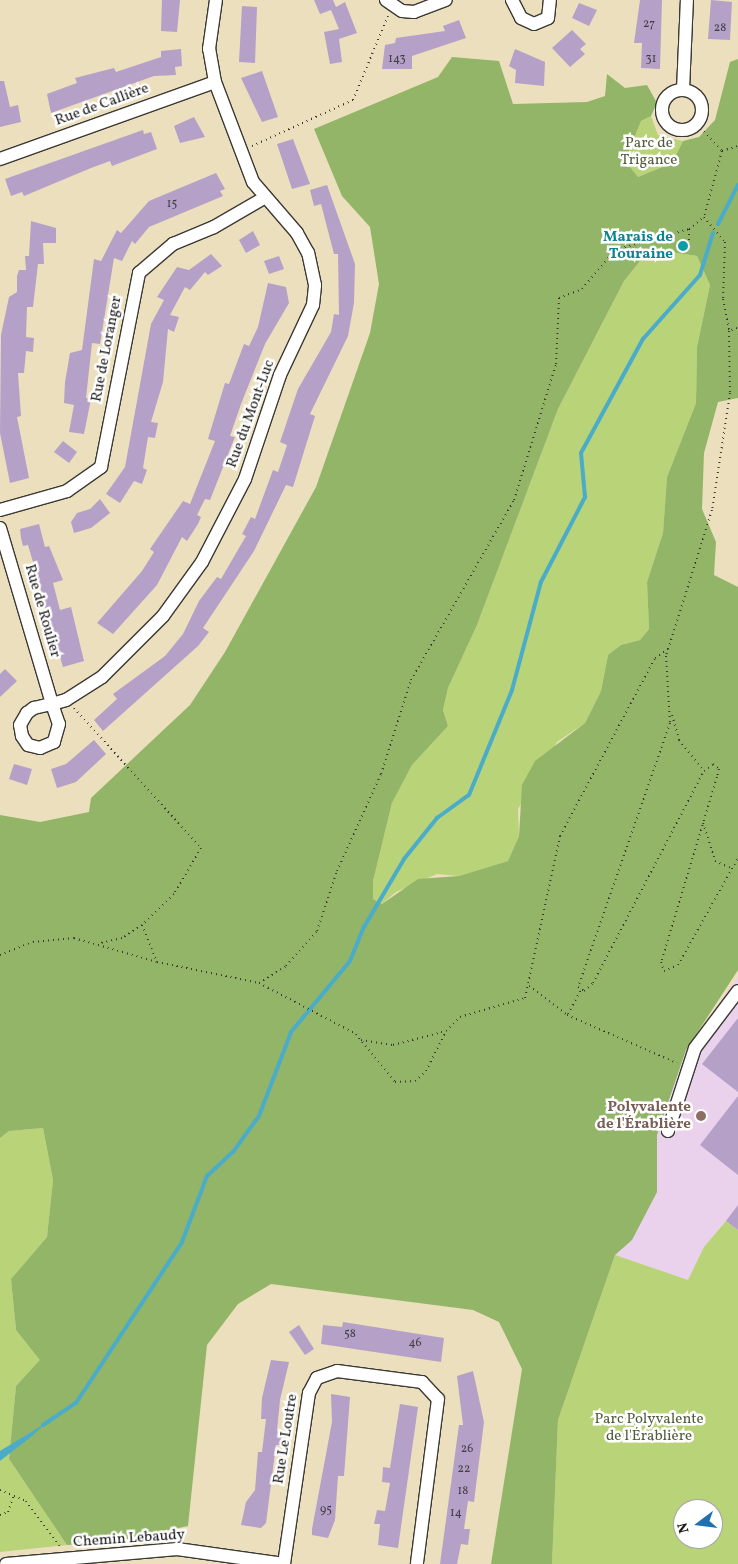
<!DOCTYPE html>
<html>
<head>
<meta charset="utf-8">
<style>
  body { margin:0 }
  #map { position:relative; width:738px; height:1564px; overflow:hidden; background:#ecdfbe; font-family:Vollkorn,serif }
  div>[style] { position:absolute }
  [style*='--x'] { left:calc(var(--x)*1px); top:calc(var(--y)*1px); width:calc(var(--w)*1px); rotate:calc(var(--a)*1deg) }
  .built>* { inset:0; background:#ead1ec }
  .green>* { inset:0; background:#b9d378 }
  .forest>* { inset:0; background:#92b568 }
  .water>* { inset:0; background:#4aacc9 }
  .stream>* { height:4px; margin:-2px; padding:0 2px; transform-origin:2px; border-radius:2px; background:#4aacc9 }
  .building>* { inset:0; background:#b5a0c7 }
  .path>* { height:2px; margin-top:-1px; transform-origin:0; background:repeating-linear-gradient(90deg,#3b3934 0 1px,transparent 0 5px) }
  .roads { filter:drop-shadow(1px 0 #3b3934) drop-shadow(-1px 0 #3b3934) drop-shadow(0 1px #3b3934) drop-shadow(0 -1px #3b3934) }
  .minor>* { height:12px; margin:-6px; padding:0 6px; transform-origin:6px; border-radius:6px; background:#fff }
  .minor>.ring { margin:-6px; padding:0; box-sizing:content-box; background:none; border:12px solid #fff; border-radius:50% }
  .dots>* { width:14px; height:14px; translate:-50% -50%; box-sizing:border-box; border:2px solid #fff; border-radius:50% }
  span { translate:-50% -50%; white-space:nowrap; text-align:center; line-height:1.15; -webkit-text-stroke:5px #fff; paint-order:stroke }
  .number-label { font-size:12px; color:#423d47 }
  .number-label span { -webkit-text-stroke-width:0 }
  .street-label { font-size:15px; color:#1c1c1c }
  .park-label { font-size:15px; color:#535c3c }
  .culture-label { font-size:15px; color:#0d838f; font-weight:700 }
  .right { translate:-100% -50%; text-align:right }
  .education-label { font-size:15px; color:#785e54; font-weight:700 }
  .north { position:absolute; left:673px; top:1499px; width:50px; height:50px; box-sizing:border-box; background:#fff; border:1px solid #a4a4a4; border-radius:50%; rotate:255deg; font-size:14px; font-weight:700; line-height:20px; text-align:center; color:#1c1c1c }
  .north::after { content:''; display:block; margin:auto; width:18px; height:22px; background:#1f6fb2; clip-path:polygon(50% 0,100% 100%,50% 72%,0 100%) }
</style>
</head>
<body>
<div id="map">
  <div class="built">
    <div style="clip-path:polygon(738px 977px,738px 1230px,725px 1221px,704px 1247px,688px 1280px,615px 1255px,686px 1050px)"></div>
  </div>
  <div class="green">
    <div style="clip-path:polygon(651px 116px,658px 135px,683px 141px,672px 163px,638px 177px,625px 162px,641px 121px)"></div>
    <div style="clip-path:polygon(664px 251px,697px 256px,710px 285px,697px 347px,696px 403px,667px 477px,663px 533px,647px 582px,649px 629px,640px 640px,621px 645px,608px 655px,601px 691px,585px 723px,557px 742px,518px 809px,519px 836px,508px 861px,459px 876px,437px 874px,396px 892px,382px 904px,373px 899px,373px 881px,392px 803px,412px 765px,448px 726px,443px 710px,448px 688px,477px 625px,558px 409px,624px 281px,640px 261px)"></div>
    <div style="clip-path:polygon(43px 1128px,53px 1180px,47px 1237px,11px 1279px,16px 1330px,41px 1360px,16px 1386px,9px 1459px,67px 1545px,0 1552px,0 1138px,9px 1131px)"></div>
    <div style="clip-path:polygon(evenodd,726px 1221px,738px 1230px,738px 1564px,552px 1564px,558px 1420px,615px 1255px,688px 1280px,704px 1247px,726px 1221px,683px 1509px,713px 1509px,713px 1539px,683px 1539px,683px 1509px)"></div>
  </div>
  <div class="forest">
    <div style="clip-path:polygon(evenodd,452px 57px,499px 61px,513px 104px,587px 102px,605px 96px,607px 74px,625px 88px,647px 85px,657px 103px,651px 116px,641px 121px,625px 161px,638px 177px,672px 163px,683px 141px,699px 137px,715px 120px,730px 62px,738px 59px,738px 398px,718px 402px,704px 453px,702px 509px,716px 542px,714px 575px,738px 587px,738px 970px,686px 1050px,657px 1135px,657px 1192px,632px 1240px,615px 1255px,558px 1420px,552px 1564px,491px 1564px,522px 1369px,499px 1322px,473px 1310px,271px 1284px,238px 1304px,207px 1345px,188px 1526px,114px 1542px,67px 1545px,9px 1459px,16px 1386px,40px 1360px,16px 1330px,11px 1279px,47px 1237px,53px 1180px,43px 1128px,9px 1131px,0 1138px,0 815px,40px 822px,89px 812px,91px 798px,190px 705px,225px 652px,316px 487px,370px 333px,379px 284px,370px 227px,342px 196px,314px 129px,438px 77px,452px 57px,664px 251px,697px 256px,710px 285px,697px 347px,696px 403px,667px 477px,663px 533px,647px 582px,649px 629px,640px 640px,621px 645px,608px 655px,601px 691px,585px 723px,535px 761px,522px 785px,519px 836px,508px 861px,459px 876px,418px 879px,382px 904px,373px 899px,373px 881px,392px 803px,412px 765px,448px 726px,443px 710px,448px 688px,477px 625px,558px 409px,624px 281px,640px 261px,664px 251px)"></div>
  </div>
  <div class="water">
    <div style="clip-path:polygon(46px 1423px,32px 1436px,0 1461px,0 1451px)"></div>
  </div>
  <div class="stream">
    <div style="--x:718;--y:224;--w:44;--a:-62.9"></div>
    <div style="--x:43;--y:1425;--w:40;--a:-34"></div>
    <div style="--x:76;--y:1403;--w:193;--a:-56.6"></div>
    <div style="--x:182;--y:1242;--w:71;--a:-69.3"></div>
    <div style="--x:207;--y:1176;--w:35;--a:-43"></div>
    <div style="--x:233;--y:1152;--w:44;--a:-54.2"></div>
    <div style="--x:259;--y:1116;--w:90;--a:-69.1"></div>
    <div style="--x:291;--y:1032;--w:92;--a:-50.3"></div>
    <div style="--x:350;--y:961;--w:37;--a:-68"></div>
    <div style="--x:364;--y:927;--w:79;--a:-59.5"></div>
    <div style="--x:404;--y:859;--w:53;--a:-51.2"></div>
    <div style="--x:437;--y:818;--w:39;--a:-36"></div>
    <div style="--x:469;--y:795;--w:113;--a:-67.7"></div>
    <div style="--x:512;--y:690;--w:112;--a:-75"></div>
    <div style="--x:541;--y:582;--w:96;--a:-62.6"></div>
    <div style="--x:585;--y:497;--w:44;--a:-95.2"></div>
    <div style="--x:581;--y:453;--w:130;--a:-61.5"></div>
    <div style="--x:643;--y:339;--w:86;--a:-48.3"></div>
    <div style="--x:700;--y:275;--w:44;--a:-72.8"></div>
  </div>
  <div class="building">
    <div style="clip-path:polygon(162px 0,180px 0,177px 32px,161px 31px)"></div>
    <div style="clip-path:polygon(314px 0,333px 0,336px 7px,345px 2px,357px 33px,339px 39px,342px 62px,330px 64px,324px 32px,339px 29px,331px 10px,320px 14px)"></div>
    <div style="clip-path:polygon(640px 0,662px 0,660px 69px,641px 68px,642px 43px,634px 43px)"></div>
    <div style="clip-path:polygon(711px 0,732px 2px,730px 40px,708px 39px)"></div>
    <div style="clip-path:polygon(579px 3px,597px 10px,589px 26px,572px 18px)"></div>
    <div style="clip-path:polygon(242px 6px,257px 7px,255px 63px,239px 62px)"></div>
    <div style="clip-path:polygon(459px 20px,466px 38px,412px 56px,412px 69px,382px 69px,385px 45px,395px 43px,396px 38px,445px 31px,443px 26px)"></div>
    <div style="clip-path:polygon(572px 30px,586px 44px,580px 49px,585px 54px,570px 67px,552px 48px)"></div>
    <div style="clip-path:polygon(181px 49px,182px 66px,175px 67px,176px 75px,154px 76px,51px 113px,47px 94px,77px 83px,75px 78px,114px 68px,116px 72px,161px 57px,161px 51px)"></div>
    <div style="clip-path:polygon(515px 49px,545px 62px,544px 86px,515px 83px,516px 70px,509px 66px)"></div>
    <div style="clip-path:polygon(262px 71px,278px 117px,262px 122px,241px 78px)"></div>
    <div style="clip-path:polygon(0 81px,4px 81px,10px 107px,18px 105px,21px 122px,0 127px)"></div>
    <div style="clip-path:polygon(194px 117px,205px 137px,180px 143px,174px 126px)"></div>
    <div style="clip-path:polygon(143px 130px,144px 134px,151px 132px,157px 149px,112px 166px,110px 161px,91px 168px,24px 196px,22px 192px,11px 196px,5px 179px)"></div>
    <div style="clip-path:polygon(293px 139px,310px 184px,292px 189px,277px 144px)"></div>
    <div style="clip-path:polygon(216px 173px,225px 189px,220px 191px,223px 196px,149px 227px,135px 244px,132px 241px,122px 261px,114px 258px,100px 344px,92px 343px,86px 398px,91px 399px,84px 434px,69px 432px,74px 405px,64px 403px,65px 382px,70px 353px,82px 350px,94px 259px,101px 261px,117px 230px,121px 233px,149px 201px)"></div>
    <div style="clip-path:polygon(327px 185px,355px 264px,354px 303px,348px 336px,310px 414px,315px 416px,293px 487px,286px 485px,254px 551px,203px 628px,209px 632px,198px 646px,103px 731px,94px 720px,117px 699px,113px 694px,165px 656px,183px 634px,199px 601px,217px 577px,221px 579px,246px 536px,242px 534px,251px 517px,255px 519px,273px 470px,278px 472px,287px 445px,280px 442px,298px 389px,331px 332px,334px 314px,339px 315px,338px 254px,334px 254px,321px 204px,314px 206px,310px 190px)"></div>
    <div style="clip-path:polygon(31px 221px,56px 228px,56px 243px,43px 243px,44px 264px,38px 264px,33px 307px,27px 307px,26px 337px,34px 338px,33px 352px,26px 351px,24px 373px,18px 373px,21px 416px,17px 417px,29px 478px,10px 483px,0 433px,1px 335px,9px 297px,17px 292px,17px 276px,19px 270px,26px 270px,25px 256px,29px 256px)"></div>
    <div style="clip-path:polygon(253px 231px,260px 245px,246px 253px,239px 240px)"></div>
    <div style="clip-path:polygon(211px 254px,222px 266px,208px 275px,205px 272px,190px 290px,185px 287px,170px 315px,179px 317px,174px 332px,168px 329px,163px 382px,151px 422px,158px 423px,155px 438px,148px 437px,143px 468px,147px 470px,142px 484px,134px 481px,120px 503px,106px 494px,125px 467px,151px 324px,164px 300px,157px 297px,177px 267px,189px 270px)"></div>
    <div style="clip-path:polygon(279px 256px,284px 269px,269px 274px,264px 261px)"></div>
    <div style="clip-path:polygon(268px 283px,286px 287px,289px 303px,265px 344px,241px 404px,230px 436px,235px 437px,210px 500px,205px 499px,197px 515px,201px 517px,198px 524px,187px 541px,182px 537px,157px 585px,113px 634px,97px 623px,142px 571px,154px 552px,150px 549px,183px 501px,190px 504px,215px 441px,208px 439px,225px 383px,229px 384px,244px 344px,249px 346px,258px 327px)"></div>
    <div style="clip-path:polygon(63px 441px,77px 452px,69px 463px,54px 452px)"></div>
    <div style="clip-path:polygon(100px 499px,110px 513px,91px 528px,74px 533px,71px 522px,77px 513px,90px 509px)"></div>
    <div style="clip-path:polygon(39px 524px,45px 547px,49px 546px,63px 580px,53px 583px,60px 610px,71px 607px,84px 661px,63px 667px,45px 607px,40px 608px,36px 594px,42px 593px,28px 545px,23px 546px,21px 538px,20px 529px)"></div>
    <div style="clip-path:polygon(5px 669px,17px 681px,0 697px,0 674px)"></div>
    <div style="clip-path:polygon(94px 740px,106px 754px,76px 782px,57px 788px,51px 769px,66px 764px)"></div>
    <div style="clip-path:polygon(14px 764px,32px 769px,27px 785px,9px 779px)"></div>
    <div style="clip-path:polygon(738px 1018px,738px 1092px,702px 1064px)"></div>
    <div style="clip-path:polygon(738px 1096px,738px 1175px,700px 1145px)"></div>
    <div style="clip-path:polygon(738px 1205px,738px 1230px,726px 1221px)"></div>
    <div style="clip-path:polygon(343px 1322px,444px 1338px,441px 1362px,321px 1344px,323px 1325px,342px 1327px)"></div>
    <div style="clip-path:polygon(299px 1325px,314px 1349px,305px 1355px,289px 1332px)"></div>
    <div style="clip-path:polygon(271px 1360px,289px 1362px,280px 1400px,277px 1431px,281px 1432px,281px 1445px,276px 1445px,266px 1523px,261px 1528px,241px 1525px,246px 1502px,255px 1490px,258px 1452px,262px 1452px,266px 1419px,261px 1419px,262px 1398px)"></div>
    <div style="clip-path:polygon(473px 1371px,484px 1422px,474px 1502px,468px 1501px,464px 1529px,470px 1529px,468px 1545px,461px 1544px,457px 1564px,440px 1564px,459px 1425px,463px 1425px,457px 1376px)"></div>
    <div style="clip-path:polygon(331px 1394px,350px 1397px,344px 1476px,338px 1476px,335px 1520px,328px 1538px,312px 1535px,312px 1529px,332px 1422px)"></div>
    <div style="clip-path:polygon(400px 1404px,418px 1407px,398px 1548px,378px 1545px,380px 1524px,374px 1524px,377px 1510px,385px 1511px,390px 1483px,382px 1482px,383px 1467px,390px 1468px)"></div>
  </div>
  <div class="path">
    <div style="--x:697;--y:124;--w:37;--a:47"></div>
    <div style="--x:722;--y:151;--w:68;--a:105.3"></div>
    <div style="--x:704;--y:217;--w:33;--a:50"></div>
    <div style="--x:725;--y:242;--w:57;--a:92"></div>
    <div style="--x:723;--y:299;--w:33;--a:79"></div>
    <div style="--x:252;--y:146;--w:111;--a:-24.5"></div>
    <div style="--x:353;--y:100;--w:91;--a:-67.4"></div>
    <div style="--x:722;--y:151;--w:17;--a:-17"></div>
    <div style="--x:689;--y:245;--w:16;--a:-90"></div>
    <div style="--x:689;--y:229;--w:19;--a:-39"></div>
    <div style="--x:737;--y:328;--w:9;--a:159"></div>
    <div style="--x:729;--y:331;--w:62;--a:89.1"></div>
    <div style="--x:730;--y:393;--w:118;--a:98.7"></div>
    <div style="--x:712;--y:510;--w:153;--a:107.5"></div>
    <div style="--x:666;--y:656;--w:67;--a:86.6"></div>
    <div style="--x:670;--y:723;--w:280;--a:109.2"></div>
    <div style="--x:578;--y:987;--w:7;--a:34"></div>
    <div style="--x:584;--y:991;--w:12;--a:-42"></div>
    <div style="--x:593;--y:983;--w:239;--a:-62.4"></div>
    <div style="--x:704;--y:771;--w:11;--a:-38"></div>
    <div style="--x:713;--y:764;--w:8;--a:40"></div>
    <div style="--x:719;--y:769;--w:8;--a:104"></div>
    <div style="--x:717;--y:777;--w:193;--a:106.8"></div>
    <div style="--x:661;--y:962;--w:9;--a:72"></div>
    <div style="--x:664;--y:971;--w:15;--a:-23"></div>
    <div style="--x:678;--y:965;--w:123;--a:-60.7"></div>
    <div style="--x:74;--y:708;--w:189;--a:47.8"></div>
    <div style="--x:201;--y:848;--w:53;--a:120.4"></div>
    <div style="--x:174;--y:894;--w:45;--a:135.9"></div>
    <div style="--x:142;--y:925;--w:24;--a:147"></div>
    <div style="--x:122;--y:938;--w:22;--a:167"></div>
    <div style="--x:672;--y:715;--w:26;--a:74"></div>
    <div style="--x:679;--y:740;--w:40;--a:51"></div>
    <div style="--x:703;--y:823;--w:40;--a:72"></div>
    <div style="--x:715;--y:861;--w:17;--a:24"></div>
    <div style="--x:142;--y:925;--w:40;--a:68"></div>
    <div style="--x:0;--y:955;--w:35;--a:-22"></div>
    <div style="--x:33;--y:942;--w:41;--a:-5.6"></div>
    <div style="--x:74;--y:938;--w:86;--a:16.1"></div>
    <div style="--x:157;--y:962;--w:104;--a:11.6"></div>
    <div style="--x:259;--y:983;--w:110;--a:27.7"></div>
    <div style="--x:356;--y:1034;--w:62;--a:50.9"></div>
    <div style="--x:395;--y:1082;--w:20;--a:-3"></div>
    <div style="--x:415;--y:1081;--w:15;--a:-42"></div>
    <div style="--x:426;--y:1071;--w:45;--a:-63.4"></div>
    <div style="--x:446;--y:1031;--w:20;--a:-45"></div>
    <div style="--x:460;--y:1017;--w:68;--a:-16.3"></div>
    <div style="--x:525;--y:998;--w:166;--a:-77.8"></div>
    <div style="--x:560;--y:836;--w:202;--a:-61.9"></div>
    <div style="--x:655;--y:658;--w:17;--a:-36"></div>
    <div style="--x:259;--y:983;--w:32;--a:-32"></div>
    <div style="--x:286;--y:966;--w:47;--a:-48.5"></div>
    <div style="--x:317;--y:931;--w:63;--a:-71.6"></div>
    <div style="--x:337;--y:871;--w:107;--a:-65.6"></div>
    <div style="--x:381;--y:774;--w:99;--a:-72.3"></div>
    <div style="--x:411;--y:680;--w:207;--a:-60.2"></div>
    <div style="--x:514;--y:500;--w:142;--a:-72.8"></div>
    <div style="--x:556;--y:364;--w:66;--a:-87.4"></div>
    <div style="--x:559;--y:298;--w:25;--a:-21"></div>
    <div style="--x:582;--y:289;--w:51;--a:-49.8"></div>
    <div style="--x:615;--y:250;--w:77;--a:-15.8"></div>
    <div style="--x:529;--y:986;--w:48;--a:37.3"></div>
    <div style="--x:567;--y:1015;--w:120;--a:23.6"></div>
    <div style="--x:568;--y:1014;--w:27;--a:-62"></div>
    <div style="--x:361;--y:1040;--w:32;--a:9"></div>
    <div style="--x:393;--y:1045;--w:55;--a:-14.8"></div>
    <div style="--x:0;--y:1490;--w:28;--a:23"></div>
    <div style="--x:26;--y:1501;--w:56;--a:52.9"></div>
    <div style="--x:0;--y:1515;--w:9;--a:-21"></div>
    <div style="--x:8;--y:1512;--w:18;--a:-71"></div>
  </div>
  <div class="roads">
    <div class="minor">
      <div style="--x:386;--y:0;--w:19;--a:35"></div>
      <div style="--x:402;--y:11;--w:12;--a:5"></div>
      <div style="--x:414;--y:12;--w:34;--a:-21"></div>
      <div style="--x:512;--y:0;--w:20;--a:63"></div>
      <div style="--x:521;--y:18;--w:14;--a:25"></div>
      <div style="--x:534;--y:24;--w:15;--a:-23"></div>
      <div style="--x:548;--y:18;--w:18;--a:-84"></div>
      <div class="ring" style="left:662px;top:90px;width:28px;height:28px"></div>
      <div style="--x:683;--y:90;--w:90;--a:-87.5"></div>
      <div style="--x:0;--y:159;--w:228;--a:-19.7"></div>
      <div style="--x:0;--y:510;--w:70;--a:-15.8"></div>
      <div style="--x:67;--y:491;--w:42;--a:-35.2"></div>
      <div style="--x:101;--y:467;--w:198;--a:-78.9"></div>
      <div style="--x:139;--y:273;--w:45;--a:-40.5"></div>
      <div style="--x:173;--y:244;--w:44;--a:-22.5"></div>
      <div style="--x:214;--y:227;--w:58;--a:-30.1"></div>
      <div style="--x:0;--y:528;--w:184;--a:73.5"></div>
      <div style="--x:52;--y:704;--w:21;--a:71"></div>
      <div style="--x:59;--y:724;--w:19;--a:106"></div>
      <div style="--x:54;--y:742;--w:15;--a:157"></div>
      <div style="--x:40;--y:748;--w:12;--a:-166"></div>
      <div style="--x:28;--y:745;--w:11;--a:-124"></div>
      <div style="--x:22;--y:736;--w:11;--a:-100"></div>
      <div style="--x:20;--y:725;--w:14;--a:-60"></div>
      <div style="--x:27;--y:713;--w:9;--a:-36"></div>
      <div style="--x:34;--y:708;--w:18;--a:-13"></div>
      <div style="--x:52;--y:704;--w:15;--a:-16"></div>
      <div style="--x:66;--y:700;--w:43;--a:-32.6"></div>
      <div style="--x:102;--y:677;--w:86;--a:-45"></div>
      <div style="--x:163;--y:616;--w:67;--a:-54.2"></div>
      <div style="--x:202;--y:562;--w:93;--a:-62.6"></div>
      <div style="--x:245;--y:479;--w:110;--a:-71.4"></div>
      <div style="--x:280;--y:375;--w:77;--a:-64.8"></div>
      <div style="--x:313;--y:305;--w:20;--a:-84"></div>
      <div style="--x:315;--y:285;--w:33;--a:-102"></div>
      <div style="--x:308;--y:253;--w:23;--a:-119"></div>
      <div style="--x:297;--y:233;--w:67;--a:-130.8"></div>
      <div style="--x:253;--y:182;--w:107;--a:-110.8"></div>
      <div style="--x:215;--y:82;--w:34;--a:-100"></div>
      <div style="--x:209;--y:49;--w:49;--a:-81.9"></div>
      <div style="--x:668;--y:1131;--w:87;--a:-72"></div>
      <div style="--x:695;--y:1048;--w:71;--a:-53"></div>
      <div style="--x:6;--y:1564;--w:172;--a:-5"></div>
      <div style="--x:177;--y:1549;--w:108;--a:8"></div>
      <div style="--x:284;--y:1564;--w:173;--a:-81.7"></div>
      <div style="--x:309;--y:1393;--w:17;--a:-62"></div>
      <div style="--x:317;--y:1378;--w:21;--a:-19"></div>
      <div style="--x:337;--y:1371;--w:86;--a:7.4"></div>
      <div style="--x:422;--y:1382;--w:23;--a:47"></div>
      <div style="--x:438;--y:1399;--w:166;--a:97.3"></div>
    </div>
  </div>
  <div class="dots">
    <div style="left:683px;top:246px;background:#0f9aa8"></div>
    <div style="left:701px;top:1116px;background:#8d6e63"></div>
  </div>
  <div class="number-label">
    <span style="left:649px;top:25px">27</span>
    <span style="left:720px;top:29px">28</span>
    <span style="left:397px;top:60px">143</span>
    <span style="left:651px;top:60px">31</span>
    <span style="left:172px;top:205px">15</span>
    <span style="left:350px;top:1335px">58</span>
    <span style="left:415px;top:1344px">46</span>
    <span style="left:467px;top:1450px">26</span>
    <span style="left:464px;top:1470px">22</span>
    <span style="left:463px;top:1492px">18</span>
    <span style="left:326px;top:1511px">95</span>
    <span style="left:456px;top:1514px">14</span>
  </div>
  <div class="street-label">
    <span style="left:102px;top:105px;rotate:-20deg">Rue de Callière</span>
    <span style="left:107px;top:349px;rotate:-79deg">Rue de Loranger</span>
    <span style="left:251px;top:414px;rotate:-70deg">Rue du Mont-Luc</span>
    <span style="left:42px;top:611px;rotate:74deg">Rue de Roulier</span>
    <span style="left:286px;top:1439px;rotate:-81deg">Rue Le Loutre</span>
    <span style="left:129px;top:1539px;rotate:-4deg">Chemin Lebaudy</span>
  </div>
  <div class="park-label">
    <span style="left:649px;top:152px">Parc de<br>Trigance</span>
    <span style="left:649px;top:1428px">Parc Polyvalente<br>de l'Érablière</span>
  </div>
  <div class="culture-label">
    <span class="right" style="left:673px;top:246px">Marais de<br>Touraine</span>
  </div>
  <div class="education-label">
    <span class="right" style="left:691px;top:1116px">Polyvalente<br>de l'Érablière</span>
  </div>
  <div class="north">N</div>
</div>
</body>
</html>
